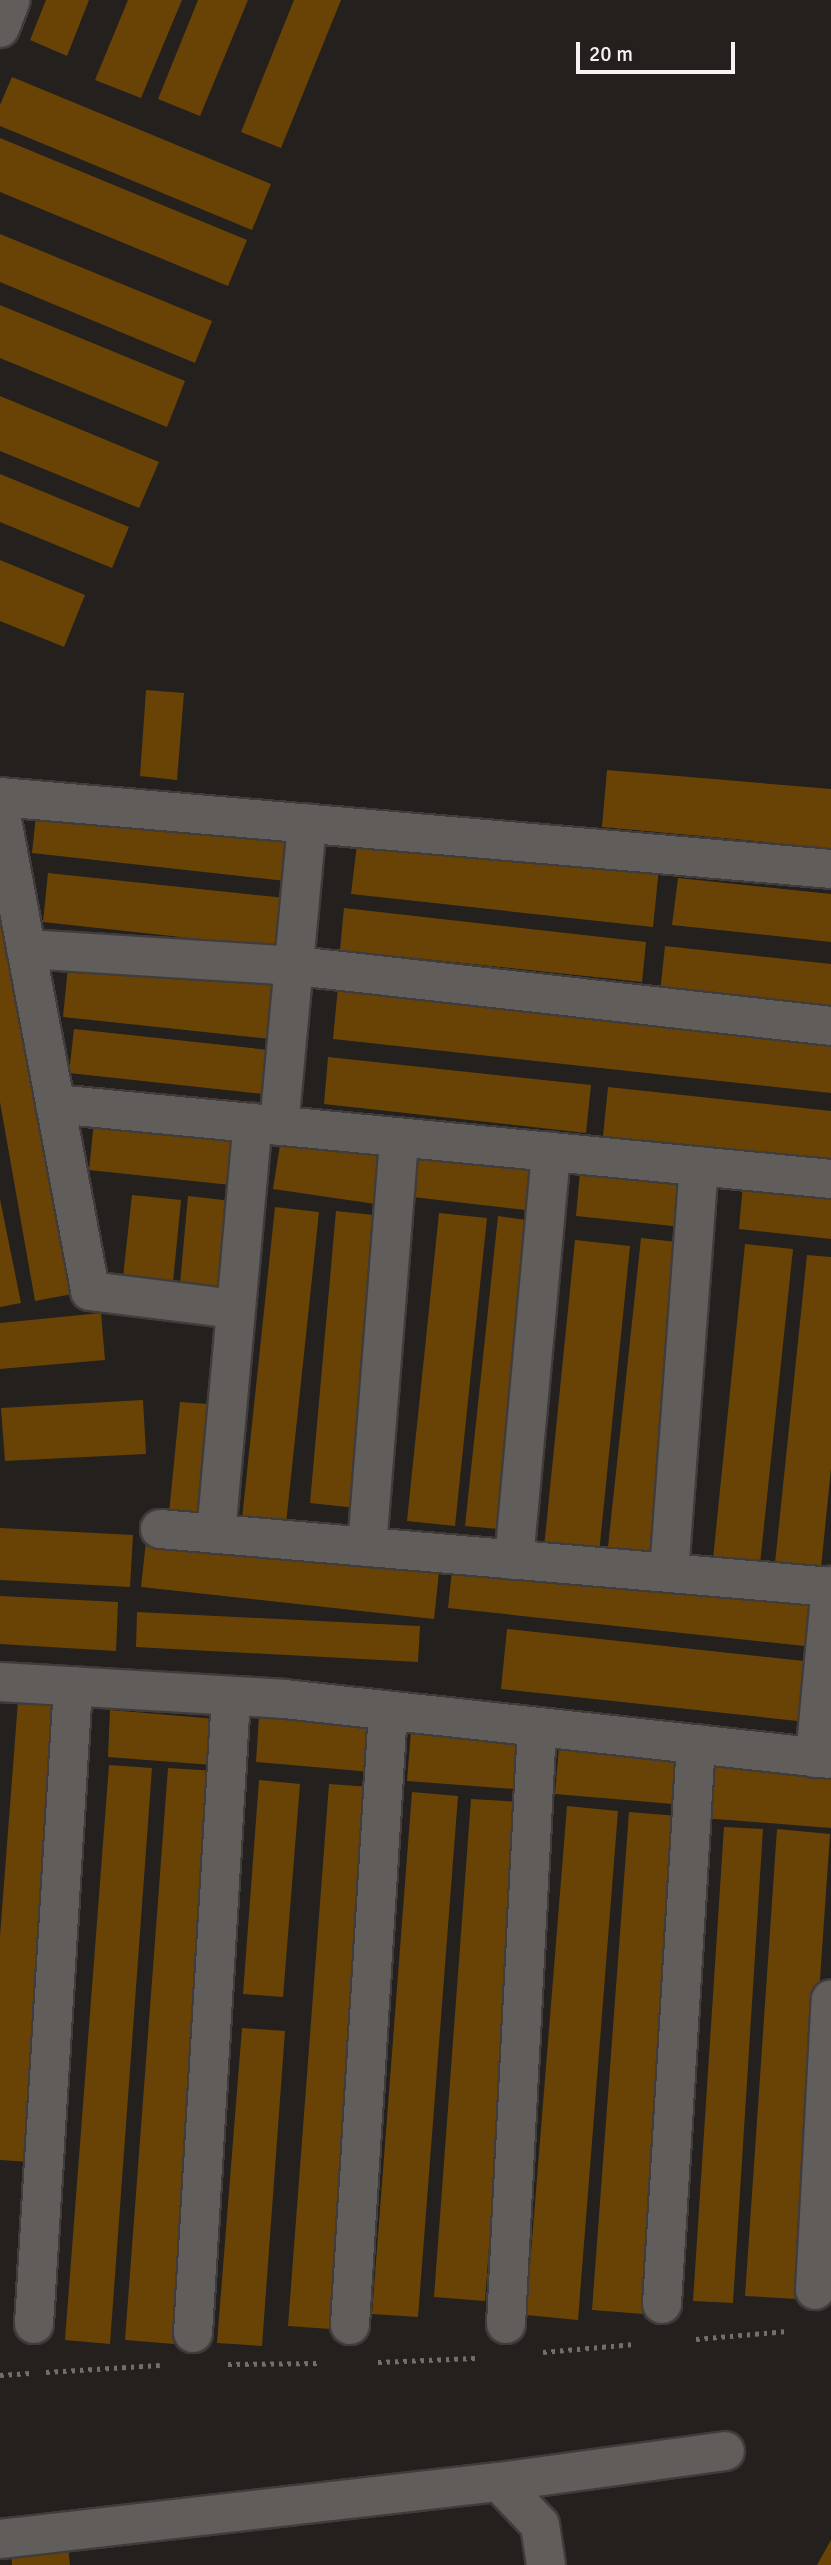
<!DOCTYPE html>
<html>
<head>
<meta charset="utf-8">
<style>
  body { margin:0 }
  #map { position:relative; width:831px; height:2565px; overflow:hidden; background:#23201e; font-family:Signika,sans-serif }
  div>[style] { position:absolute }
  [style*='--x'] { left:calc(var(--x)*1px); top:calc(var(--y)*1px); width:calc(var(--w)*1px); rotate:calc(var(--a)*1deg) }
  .building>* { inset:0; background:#694305 }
  .path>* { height:4.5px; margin-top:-2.25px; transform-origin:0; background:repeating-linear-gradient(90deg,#716e6c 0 3.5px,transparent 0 8.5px) }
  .roads { filter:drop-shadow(2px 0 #403c3b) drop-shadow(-2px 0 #403c3b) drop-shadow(0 2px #403c3b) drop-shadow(0 -2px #403c3b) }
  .minor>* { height:38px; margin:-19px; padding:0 19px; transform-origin:19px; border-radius:19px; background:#615d5b }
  span { translate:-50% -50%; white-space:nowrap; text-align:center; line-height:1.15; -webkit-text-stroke:7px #23201e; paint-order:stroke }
  .scale { position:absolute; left:576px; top:42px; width:159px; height:32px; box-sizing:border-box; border:4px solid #f6f3f2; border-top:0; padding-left:9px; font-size:21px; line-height:24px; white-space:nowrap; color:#f6f3f2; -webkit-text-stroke:5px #23201e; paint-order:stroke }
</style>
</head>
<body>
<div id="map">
  <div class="building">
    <div style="clip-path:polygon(46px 0,89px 0,67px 56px,30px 40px)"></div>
    <div style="clip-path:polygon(128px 0,182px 0,141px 98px,95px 80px)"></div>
    <div style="clip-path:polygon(198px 0,248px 0,200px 116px,158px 99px)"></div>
    <div style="clip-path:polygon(294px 0,341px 0,281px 148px,241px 132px)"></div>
    <div style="clip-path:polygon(12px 77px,271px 184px,252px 230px,0 126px,0 105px)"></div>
    <div style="clip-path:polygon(0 138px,247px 240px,228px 286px,0 192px)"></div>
    <div style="clip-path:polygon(0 234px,212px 321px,195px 363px,0 282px)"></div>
    <div style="clip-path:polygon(0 305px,185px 381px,167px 427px,0 358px)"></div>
    <div style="clip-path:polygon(0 396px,159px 462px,139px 508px,0 451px)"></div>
    <div style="clip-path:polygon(0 474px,129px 527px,112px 568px,0 522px)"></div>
    <div style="clip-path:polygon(0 560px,85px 595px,64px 647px,0 621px)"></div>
    <div style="clip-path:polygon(146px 690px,184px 693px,177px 780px,140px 776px)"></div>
    <div style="clip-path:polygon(607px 770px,831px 789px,831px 848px,602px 827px)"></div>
    <div style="clip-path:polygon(37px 806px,299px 834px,295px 882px,32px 853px)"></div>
    <div style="clip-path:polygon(0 827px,83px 1292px,35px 1301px,0 1102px)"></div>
    <div style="clip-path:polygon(358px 836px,659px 868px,653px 927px,351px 894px)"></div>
    <div style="clip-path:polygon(48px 873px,295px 899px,290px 949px,43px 922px)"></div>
    <div style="clip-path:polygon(678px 878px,831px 894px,831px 942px,672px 925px)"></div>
    <div style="clip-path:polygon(344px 908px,646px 942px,642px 982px,340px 950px)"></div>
    <div style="clip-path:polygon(665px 946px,831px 964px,831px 1011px,660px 993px)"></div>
    <div style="clip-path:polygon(69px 957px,285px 980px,279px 1040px,63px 1017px)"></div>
    <div style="clip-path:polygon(338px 987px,831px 1039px,831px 1093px,333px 1039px)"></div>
    <div style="clip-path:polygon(74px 1029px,269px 1050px,264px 1094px,69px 1073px)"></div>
    <div style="clip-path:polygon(328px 1057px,591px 1085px,586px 1133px,324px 1104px)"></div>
    <div style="clip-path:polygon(608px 1087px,831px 1111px,831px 1160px,603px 1136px)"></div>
    <div style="clip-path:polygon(94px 1122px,245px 1139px,240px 1186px,89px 1170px)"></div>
    <div style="clip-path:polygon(281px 1139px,390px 1155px,382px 1205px,273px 1189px)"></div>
    <div style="clip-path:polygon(417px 1158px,530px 1170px,525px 1210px,413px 1197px)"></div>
    <div style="clip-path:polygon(580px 1172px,686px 1183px,682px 1227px,576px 1216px)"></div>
    <div style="clip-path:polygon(743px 1184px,831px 1193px,831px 1239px,739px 1229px)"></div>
    <div style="clip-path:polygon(132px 1195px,181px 1200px,173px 1282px,123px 1277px)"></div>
    <div style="clip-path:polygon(188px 1196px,241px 1202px,232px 1290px,180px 1284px)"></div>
    <div style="clip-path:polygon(0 1199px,21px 1303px,0 1307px)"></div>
    <div style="clip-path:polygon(275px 1207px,319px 1212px,286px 1524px,242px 1519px)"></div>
    <div style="clip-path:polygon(336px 1211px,383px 1216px,357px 1508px,310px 1503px)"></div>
    <div style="clip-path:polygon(439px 1213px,487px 1218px,455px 1526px,407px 1521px)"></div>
    <div style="clip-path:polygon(498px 1216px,541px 1222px,509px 1530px,465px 1526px)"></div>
    <div style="clip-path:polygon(641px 1238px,686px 1243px,654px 1552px,608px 1547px)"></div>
    <div style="clip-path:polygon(575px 1240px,630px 1246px,599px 1553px,544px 1548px)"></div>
    <div style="clip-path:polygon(745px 1244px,793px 1249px,760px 1564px,713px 1559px)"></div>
    <div style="clip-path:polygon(807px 1255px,831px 1257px,831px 1468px,821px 1568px,775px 1563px)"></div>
    <div style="clip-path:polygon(101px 1313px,105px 1360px,0 1369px,0 1323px)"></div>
    <div style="clip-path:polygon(143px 1400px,146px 1454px,5px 1461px,1px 1408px)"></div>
    <div style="clip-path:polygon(180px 1402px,222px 1405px,211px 1517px,169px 1513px)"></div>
    <div style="clip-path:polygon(0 1528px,133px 1535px,130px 1587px,0 1580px)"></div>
    <div style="clip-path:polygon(147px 1532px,440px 1563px,434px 1619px,141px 1587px)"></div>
    <div style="clip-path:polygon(453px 1561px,819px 1600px,814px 1647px,448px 1608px)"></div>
    <div style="clip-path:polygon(0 1596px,118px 1602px,116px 1651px,0 1644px)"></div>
    <div style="clip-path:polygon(137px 1612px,420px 1626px,418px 1662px,136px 1647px)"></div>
    <div style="clip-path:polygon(507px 1629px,813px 1662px,807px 1722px,501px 1689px)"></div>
    <div style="clip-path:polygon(18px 1701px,65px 1704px,31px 2162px,0 2160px,0 1936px)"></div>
    <div style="clip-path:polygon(110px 1710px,228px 1720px,225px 1766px,108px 1757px)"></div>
    <div style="clip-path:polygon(259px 1717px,376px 1726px,372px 1772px,256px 1762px)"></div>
    <div style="clip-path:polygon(411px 1731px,531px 1740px,527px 1790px,407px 1781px)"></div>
    <div style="clip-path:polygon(559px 1747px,689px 1758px,685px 1805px,555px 1794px)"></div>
    <div style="clip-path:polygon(109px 1765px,152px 1768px,110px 2344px,65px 2340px)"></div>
    <div style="clip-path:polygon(707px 1765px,831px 1775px,831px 1828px,703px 1818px)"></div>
    <div style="clip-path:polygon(168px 1768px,217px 1771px,174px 2344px,125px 2340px)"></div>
    <div style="clip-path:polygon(259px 1780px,300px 1784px,283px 1997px,243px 1994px)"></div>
    <div style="clip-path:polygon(329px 1784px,371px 1787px,330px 2329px,288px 2326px)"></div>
    <div style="clip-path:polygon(412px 1792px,458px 1796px,418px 2317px,372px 2314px)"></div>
    <div style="clip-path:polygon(471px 1799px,522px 1802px,485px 2301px,434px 2297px)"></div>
    <div style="clip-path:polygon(567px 1806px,618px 1811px,578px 2320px,526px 2315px)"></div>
    <div style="clip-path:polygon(629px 1812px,678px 1816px,643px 2314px,592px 2310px)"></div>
    <div style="clip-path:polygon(724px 1827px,763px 1829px,733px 2303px,693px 2301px)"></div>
    <div style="clip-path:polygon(777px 1829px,830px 1834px,798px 2299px,745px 2296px)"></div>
    <div style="clip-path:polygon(242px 2028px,285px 2031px,262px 2346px,217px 2343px)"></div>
    <div style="clip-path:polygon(67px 2537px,70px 2565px,12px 2565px,10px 2542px)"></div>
    <div style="clip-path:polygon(831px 2540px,831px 2565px,817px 2565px)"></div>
  </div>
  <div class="path">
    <div style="--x:696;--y:2339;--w:92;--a:-5"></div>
    <div style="--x:543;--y:2352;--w:92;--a:-5"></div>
    <div style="--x:378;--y:2362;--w:97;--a:-2.4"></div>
    <div style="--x:228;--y:2364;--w:93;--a:-0.6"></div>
    <div style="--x:46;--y:2372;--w:114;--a:-3.5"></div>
    <div style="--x:0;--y:2375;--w:30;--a:-4"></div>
  </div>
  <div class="roads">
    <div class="minor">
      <div style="--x:0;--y:28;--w:30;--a:-69"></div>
      <div style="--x:0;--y:797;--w:834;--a:4.95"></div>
      <div style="--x:0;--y:809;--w:490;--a:79.4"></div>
      <div style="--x:90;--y:1291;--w:146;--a:7.1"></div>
      <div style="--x:26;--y:949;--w:272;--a:3.6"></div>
      <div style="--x:297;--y:966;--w:537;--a:6.41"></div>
      <div style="--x:55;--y:1104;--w:780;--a:5.52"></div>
      <div style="--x:279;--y:1126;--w:304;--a:-84.7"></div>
      <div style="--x:160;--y:1529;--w:674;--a:4.94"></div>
      <div style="--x:216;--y:1534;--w:413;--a:-84.9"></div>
      <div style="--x:367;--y:1547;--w:410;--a:-85.5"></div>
      <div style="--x:514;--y:1560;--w:410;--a:-84.8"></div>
      <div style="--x:669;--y:1573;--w:408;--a:-85.8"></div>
      <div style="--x:0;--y:1682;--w:285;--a:3.4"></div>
      <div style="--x:284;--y:1699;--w:550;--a:6.26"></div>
      <div style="--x:815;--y:1758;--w:173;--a:-84.7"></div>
      <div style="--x:815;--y:2290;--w:291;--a:-86.9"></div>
      <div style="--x:662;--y:2304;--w:561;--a:-86.53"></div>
      <div style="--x:34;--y:2324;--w:639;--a:-86.5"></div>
      <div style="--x:506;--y:2324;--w:598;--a:-87.03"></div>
      <div style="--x:350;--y:2325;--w:615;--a:-86.46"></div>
      <div style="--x:193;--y:2333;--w:637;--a:-86.58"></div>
      <div style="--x:499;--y:2482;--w:228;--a:-7.8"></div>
      <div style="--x:0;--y:2539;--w:502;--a:-6.52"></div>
      <div style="--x:499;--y:2482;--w:59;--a:46.4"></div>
      <div style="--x:540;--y:2525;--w:40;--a:81.5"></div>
    </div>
  </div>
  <div class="scale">20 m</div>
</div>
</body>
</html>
